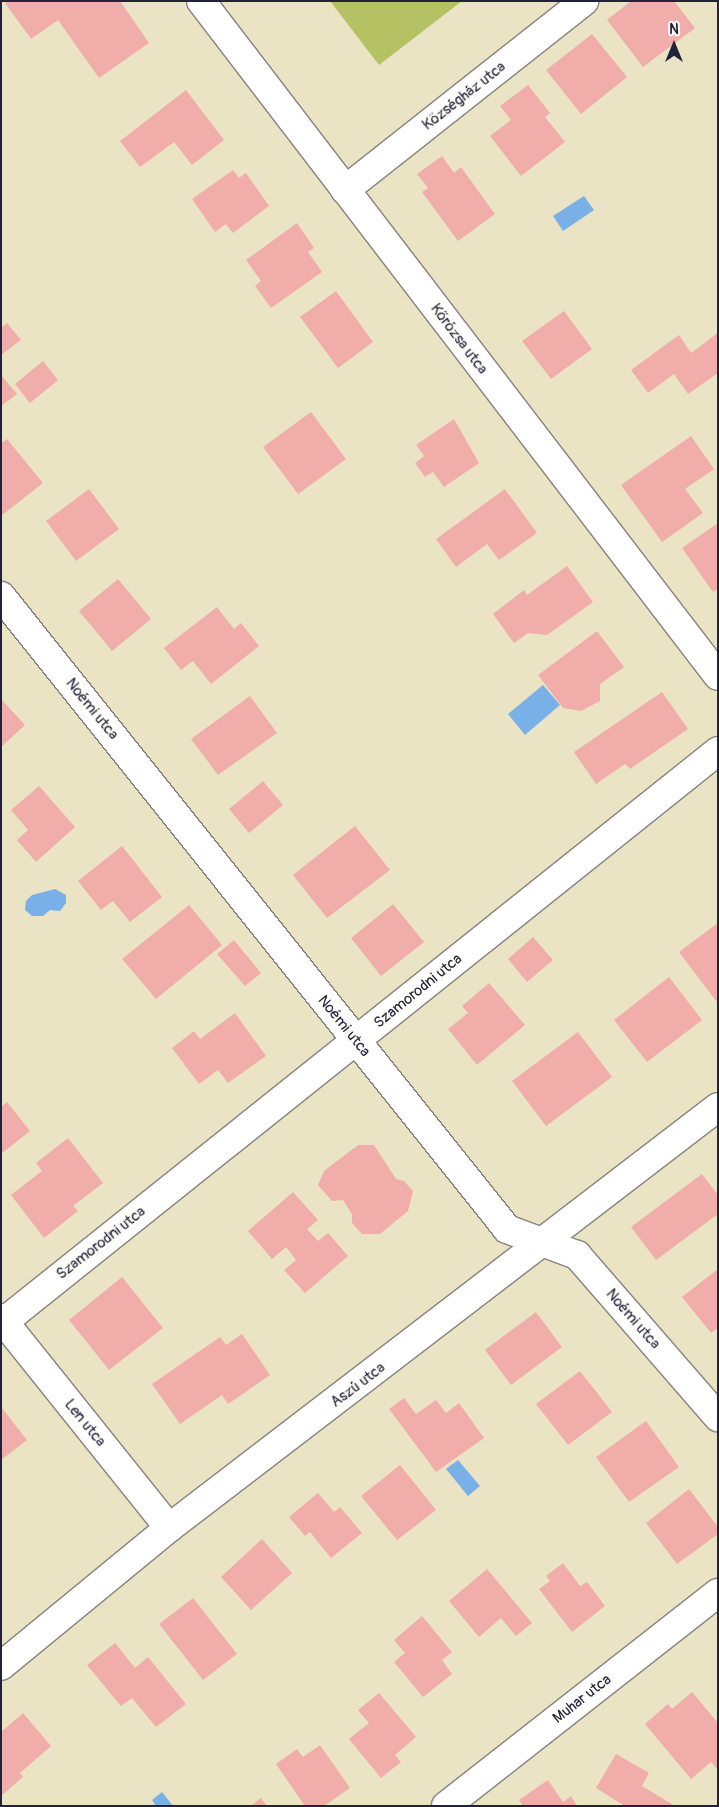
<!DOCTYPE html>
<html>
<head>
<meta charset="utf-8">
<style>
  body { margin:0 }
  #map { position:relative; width:719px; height:1807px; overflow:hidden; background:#eae4c4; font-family:Pangolin,sans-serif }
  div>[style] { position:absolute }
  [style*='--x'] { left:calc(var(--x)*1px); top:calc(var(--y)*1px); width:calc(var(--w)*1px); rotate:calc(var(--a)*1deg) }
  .green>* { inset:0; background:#b5c264 }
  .water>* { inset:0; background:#79b0e8 }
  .building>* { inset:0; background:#f1adaa }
  .roads { filter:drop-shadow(1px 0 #868380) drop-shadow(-1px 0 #868380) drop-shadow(0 1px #868380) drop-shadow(0 -1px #868380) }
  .minor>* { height:28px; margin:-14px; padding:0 14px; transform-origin:14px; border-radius:14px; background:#fff }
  span { translate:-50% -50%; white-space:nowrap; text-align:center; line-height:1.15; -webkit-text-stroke:4.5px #fdfcf7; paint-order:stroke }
  .street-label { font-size:15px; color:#22223b }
  .frame { position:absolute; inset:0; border:2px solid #22223b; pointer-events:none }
  .north { position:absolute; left:649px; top:20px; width:50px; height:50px; -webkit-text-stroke:4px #fdfcf7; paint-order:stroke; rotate:0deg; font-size:14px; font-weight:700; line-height:20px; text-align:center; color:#22223b }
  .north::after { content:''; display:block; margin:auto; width:18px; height:22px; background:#22223b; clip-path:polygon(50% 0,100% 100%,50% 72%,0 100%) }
</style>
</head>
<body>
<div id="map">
  <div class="green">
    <div style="clip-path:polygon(330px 1px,462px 1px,379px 65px)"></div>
  </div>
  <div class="water">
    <div style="clip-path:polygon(584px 196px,594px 210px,563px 231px,553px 216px)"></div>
    <div style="clip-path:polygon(543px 685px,560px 705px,525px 735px,508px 714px)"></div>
    <div style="clip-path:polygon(55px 889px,66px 895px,66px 903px,60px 911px,50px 910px,43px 916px,32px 916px,25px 910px,26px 901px,32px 895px)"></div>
    <div style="clip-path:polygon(458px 1460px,480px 1486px,468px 1496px,446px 1469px)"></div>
    <div style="clip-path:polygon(162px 1792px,173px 1806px,156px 1806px,152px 1800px)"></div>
  </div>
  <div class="building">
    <div style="clip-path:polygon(8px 1px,120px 1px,149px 43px,99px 78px,58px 20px,31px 39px,5px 3px)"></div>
    <div style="clip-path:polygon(631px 1px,674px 1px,695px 28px,643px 67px,607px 20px)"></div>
    <div style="clip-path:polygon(592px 34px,627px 77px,581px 114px,546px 70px)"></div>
    <div style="clip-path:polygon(528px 85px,550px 113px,545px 117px,565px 142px,521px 176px,490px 136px,511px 120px,500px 106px)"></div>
    <div style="clip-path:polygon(186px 90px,224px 140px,192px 165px,174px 142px,140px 167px,120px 141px)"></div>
    <div style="clip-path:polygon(442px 156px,454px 173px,461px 167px,495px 214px,458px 241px,422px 192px,428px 188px,417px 174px)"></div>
    <div style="clip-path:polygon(233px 170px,239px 178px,246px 173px,269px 206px,233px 233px,226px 224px,215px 232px,192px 199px)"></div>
    <div style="clip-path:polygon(297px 223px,314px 248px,308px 252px,322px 272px,271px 308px,255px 286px,261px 281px,246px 260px)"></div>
    <div style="clip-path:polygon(336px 291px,373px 342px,338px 368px,300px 317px)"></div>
    <div style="clip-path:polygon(564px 311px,592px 349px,551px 379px,522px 341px)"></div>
    <div style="clip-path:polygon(7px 323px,21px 340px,1px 355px,1px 328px)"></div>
    <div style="clip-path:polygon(718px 333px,718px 373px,688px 394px,674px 374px,648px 393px,631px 370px,679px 335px,691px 353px)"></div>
    <div style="clip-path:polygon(43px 361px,58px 380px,30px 403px,15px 384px)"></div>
    <div style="clip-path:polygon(1px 375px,17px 394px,1px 406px)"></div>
    <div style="clip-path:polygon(311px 412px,346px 459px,298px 494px,263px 447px)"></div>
    <div style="clip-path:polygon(454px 419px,479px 463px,444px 487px,433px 472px,425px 477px,415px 463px,424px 456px,416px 445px)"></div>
    <div style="clip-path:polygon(691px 436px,714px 469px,685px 489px,703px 513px,662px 542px,621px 485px)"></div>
    <div style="clip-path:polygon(7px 439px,43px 483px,1px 516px,1px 443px)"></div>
    <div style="clip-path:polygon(89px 489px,119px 529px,76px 561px,46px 521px)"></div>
    <div style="clip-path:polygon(505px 489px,537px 533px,499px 560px,487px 544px,456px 567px,436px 539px)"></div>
    <div style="clip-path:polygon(718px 523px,718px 589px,713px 592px,682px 548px)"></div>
    <div style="clip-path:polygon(567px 566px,593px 602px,547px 635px,528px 633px,514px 643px,493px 614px,524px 590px,527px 595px)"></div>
    <div style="clip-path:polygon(118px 579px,151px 619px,112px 651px,79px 611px)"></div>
    <div style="clip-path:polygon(217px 607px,234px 629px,241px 623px,259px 646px,211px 684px,193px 661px,181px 670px,164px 648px)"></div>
    <div style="clip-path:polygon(597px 631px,624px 667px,600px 684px,600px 701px,581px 711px,563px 708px,538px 675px)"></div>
    <div style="clip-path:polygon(662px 692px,688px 729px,630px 769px,625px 764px,596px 784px,574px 752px)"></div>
    <div style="clip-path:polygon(250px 696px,277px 733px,218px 775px,191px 739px)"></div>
    <div style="clip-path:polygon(1px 699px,25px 725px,1px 747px)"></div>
    <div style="clip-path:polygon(263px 781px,283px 805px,249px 833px,229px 809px)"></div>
    <div style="clip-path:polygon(39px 786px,75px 827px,36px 862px,17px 840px,28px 830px,11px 810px)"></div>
    <div style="clip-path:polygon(355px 826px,390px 870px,327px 918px,293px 875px)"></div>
    <div style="clip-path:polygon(122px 846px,162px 897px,130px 922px,113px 901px,101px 910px,78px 881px)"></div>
    <div style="clip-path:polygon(393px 904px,424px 942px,381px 976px,351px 938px)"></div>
    <div style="clip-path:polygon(189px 905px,222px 945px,156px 999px,122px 959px)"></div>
    <div style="clip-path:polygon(718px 923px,718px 1000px,716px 1001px,679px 952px)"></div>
    <div style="clip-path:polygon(533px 937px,553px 960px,527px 982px,508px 959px)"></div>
    <div style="clip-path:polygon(234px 940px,261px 973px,245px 986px,217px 954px)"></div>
    <div style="clip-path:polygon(669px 977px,702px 1020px,647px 1062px,614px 1020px)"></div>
    <div style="clip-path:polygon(489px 983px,525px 1025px,477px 1065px,448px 1029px,468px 1013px,462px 1006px)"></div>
    <div style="clip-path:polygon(235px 1013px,266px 1056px,228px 1083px,218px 1070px,199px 1084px,172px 1048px,194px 1031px,200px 1039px)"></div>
    <div style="clip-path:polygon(578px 1032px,612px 1077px,546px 1126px,512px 1081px)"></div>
    <div style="clip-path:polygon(7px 1102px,30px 1131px,1px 1154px,1px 1107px)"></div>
    <div style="clip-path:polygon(68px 1138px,103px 1183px,73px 1206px,78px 1211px,44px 1238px,11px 1195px,42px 1171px,36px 1163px)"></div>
    <div style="clip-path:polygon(358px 1145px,374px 1145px,396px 1179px,404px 1181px,413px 1191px,408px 1211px,380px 1234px,362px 1234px,352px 1223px,352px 1214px,343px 1200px,332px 1201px,318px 1185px,324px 1171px)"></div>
    <div style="clip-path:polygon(702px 1174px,718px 1195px,718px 1214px,656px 1260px,631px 1227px)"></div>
    <div style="clip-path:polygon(293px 1192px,318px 1220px,307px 1229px,318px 1241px,328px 1233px,348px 1256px,305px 1293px,284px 1270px,296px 1260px,286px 1247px,272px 1259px,248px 1231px)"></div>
    <div style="clip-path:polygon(718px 1269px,718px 1328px,711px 1333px,682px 1297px)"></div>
    <div style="clip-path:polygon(122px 1277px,163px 1328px,109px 1370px,69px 1320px)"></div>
    <div style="clip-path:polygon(536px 1312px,562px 1347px,511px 1385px,485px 1350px)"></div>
    <div style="clip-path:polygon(242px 1334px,270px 1375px,228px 1404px,222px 1395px,180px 1424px,152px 1384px,220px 1337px,226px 1345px)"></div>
    <div style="clip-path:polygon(580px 1371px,612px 1412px,568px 1445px,536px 1404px)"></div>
    <div style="clip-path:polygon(404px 1398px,416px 1414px,436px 1400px,446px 1413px,459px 1403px,484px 1438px,436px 1472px,389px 1409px)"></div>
    <div style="clip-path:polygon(1px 1407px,27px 1440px,1px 1460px)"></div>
    <div style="clip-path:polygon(646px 1421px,679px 1467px,629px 1502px,596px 1457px)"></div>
    <div style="clip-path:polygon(400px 1465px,436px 1510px,397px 1540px,361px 1496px)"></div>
    <div style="clip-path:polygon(689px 1489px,718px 1527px,718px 1534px,677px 1564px,646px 1523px)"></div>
    <div style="clip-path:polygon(318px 1493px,334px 1512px,340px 1507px,362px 1533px,331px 1558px,310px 1532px,305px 1536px,289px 1517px)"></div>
    <div style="clip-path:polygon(262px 1539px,292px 1573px,251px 1610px,221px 1577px)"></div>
    <div style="clip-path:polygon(563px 1563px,580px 1586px,587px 1582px,605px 1606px,572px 1632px,539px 1589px,550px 1581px,546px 1576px)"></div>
    <div style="clip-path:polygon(487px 1569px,532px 1623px,516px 1636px,501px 1618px,479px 1637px,449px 1601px)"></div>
    <div style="clip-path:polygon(193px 1598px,237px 1654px,203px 1680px,159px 1624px)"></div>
    <div style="clip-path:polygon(422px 1616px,452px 1652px,442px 1660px,452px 1674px,423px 1697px,394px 1662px,405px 1653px,394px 1640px)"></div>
    <div style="clip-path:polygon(115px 1643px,135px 1668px,148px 1657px,186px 1704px,156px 1727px,132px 1698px,121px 1706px,87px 1665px)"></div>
    <div style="clip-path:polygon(692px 1692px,718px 1723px,718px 1770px,711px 1762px,691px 1779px,645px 1724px,668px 1704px,672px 1709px)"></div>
    <div style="clip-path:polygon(379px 1693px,416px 1737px,395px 1755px,401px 1762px,381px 1778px,349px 1739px,369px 1723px,358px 1710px)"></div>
    <div style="clip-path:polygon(23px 1713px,51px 1746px,20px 1773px,23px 1777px,1px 1796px,1px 1732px)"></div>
    <div style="clip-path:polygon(320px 1745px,350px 1788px,324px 1806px,305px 1806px,276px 1764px,297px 1749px,303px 1757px)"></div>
    <div style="clip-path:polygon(616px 1754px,649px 1773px,642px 1786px,675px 1806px,625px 1806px,596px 1788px)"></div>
    <div style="clip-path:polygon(548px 1780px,563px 1802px,571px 1796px,577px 1806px,523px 1806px,519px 1800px)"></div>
    <div style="clip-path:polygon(261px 1798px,267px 1806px,251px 1806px)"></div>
  </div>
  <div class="roads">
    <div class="minor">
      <div style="--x:201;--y:1;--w:850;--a:52.55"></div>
      <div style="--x:345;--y:190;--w:305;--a:-38.3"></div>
      <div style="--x:1;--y:596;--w:810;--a:51.36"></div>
      <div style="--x:507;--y:1229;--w:75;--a:20.4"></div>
      <div style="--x:577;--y:1255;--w:215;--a:49"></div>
      <div style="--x:1;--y:1318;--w:269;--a:51.3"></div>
      <div style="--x:1;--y:1324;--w:918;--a:-38.63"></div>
      <div style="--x:1;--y:1666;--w:217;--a:-39.4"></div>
      <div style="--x:169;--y:1528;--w:692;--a:-37.48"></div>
      <div style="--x:446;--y:1806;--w:345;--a:-38.1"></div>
    </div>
  </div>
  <div class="street-label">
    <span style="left:464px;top:96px;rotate:-38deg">Községház utca</span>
    <span style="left:459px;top:339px;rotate:53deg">Kőrózsa utca</span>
    <span style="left:92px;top:709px;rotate:51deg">Noémi utca</span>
    <span style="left:418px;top:991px;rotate:-39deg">Szamorodni utca</span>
    <span style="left:344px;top:1026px;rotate:51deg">Noémi utca</span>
    <span style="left:101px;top:1243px;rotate:-38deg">Szamorodni utca</span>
    <span style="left:633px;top:1319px;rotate:49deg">Noémi utca</span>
    <span style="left:358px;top:1385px;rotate:-37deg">Aszú utca</span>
    <span style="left:85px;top:1423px;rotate:51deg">Len utca</span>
    <span style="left:582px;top:1699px;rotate:-38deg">Muhar utca</span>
  </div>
  <div class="frame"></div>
  <div class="north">N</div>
</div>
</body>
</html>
